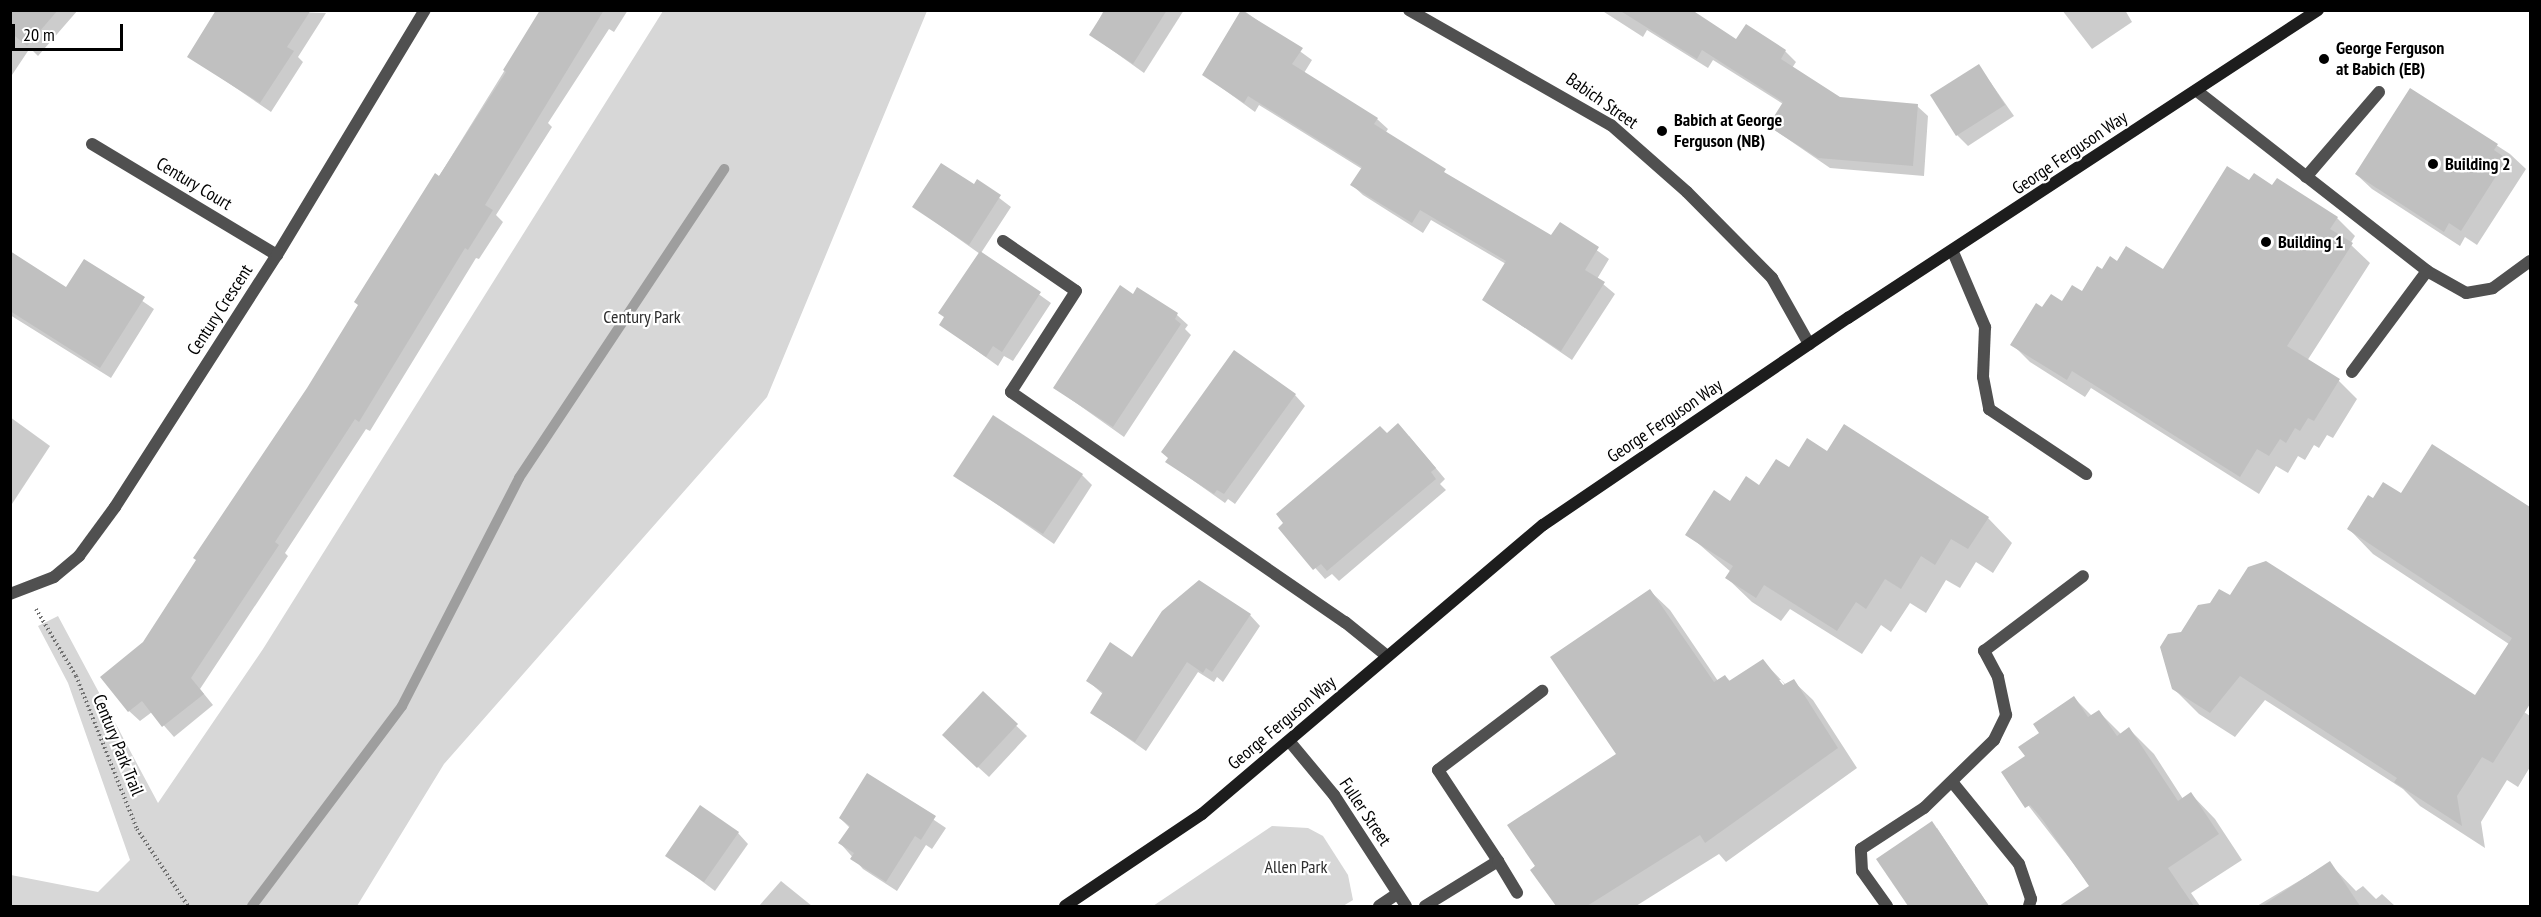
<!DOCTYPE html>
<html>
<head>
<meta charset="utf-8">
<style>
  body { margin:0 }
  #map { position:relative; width:2541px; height:917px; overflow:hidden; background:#fff; font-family:"PT Sans Narrow",sans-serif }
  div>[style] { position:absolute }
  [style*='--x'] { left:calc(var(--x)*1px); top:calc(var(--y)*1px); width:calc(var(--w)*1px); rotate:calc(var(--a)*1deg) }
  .green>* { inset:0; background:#d7d7d7 }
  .shadow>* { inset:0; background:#0003 }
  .stream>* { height:10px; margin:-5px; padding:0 5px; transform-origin:5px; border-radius:5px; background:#9e9e9e }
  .building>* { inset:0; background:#c0c0c0 }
  .path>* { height:4px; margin-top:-2px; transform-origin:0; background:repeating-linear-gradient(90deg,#727272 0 1.5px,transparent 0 4.5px) }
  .service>* { height:12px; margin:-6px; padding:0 6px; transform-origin:6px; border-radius:6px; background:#505050 }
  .minor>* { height:12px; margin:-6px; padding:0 6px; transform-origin:6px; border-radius:6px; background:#505050 }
  .secondary>* { height:12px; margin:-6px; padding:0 6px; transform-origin:6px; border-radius:6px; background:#1d1d1d }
  .dots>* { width:16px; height:16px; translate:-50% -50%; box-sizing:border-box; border:3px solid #fff; border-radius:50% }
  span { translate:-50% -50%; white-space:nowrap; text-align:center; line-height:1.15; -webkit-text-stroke:4.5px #fff; paint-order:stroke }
  .poi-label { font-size:18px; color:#000; font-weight:700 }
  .left { translate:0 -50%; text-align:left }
  .street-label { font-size:18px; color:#000 }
  .park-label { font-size:18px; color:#2e2e2e }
  .frame { position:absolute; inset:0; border:12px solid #000; pointer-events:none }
  .scale { position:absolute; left:12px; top:24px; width:111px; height:27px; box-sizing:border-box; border:3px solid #000; border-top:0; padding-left:8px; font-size:18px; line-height:21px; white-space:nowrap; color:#000; -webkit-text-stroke:4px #fff; paint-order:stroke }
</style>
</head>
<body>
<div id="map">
  <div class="green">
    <div style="clip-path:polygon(663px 11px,927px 11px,767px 397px,444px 764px,357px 906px,11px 906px,11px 875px,98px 892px,130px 860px,68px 683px,38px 626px,58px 616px,158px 803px,263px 649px)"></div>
    <div style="clip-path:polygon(1272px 826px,1308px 828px,1323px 836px,1348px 875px,1353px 900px,1343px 906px,1153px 906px)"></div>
  </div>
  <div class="shadow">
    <div style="clip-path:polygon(10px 10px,78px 10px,38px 56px,30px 48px,10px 78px)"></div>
    <div style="clip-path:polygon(218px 10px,326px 13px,298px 57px,303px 62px,271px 112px,189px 56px)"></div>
    <div style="clip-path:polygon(542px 10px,628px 10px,614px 32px,609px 29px,548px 123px,552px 127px,496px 215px,503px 222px,479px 259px,476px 258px,370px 431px,366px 429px,285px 553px,288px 556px,200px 689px,213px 705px,174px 737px,152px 712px,140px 721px,129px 711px,144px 643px,308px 388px)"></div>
    <div style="clip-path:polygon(1104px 10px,1184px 10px,1144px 73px,1091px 35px)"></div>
    <div style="clip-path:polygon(1243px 10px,1312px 60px,1304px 73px,1377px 119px,1388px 129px,1386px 132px,1456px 181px,1552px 237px,1560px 224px,1609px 259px,1597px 279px,1615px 294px,1572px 360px,1484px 300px,1506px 264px,1431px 220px,1423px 233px,1363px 195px,1352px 185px,1362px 169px,1259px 105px,1255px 112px,1204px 75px)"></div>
    <div style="clip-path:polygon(1601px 10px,1689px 10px,1737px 41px,1785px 51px,1796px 62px,1792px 68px,1840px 99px,1917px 106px,1928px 116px,1924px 176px,1830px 168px,1769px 126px,1783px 104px,1713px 60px,1708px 68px,1647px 30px,1643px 37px)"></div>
    <div style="clip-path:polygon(2062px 10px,2125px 10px,2132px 22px,2092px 49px)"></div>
    <div style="clip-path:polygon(1979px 66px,2014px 116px,1968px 146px,1957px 135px)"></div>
    <div style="clip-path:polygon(2411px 90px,2510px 154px,2526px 169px,2477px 245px,2465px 237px,2460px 246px,2372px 189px,2356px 174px)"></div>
    <div style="clip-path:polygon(977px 181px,1011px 207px,981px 253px,1051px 303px,1013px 361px,1004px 356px,998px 366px,941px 325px,980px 254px,914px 207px,974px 186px)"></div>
    <div style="clip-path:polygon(2250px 182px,2273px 187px,2337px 218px,2355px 236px,2350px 244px,2370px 263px,2307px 361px,2339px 381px,2357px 399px,2333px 438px,2327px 435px,2319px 448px,2314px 445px,2305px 460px,2298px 456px,2288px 473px,2276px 466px,2259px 494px,2091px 388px,2085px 397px,2030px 362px,2012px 344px,2043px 309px,2082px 293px,2117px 263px,2163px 271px)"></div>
    <div style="clip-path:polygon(10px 252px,67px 289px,84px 261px,154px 309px,111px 378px,10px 315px)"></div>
    <div style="clip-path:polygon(1138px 289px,1177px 315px,1188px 325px,1185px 329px,1191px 335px,1124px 437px,1055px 388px)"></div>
    <div style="clip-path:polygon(1295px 395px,1305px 406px,1235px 504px,1228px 499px,1225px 503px,1167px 462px)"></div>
    <div style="clip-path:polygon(10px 417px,50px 446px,10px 507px)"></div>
    <div style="clip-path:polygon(1387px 435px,1409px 436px,1445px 479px,1440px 484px,1446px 490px,1339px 581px,1332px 574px,1325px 579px,1280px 528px)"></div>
    <div style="clip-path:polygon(2433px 446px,2530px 508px,2530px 658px,2373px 554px,2349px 529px,2373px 500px,2402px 495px)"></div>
    <div style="clip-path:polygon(1827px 453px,1988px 518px,2012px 543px,1993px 573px,1976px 562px,1960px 588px,1946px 580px,1926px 613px,1910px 603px,1891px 632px,1881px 625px,1862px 654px,1790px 609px,1781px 621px,1752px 602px,1727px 578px,1731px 572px,1692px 538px,1730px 503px)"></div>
    <div style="clip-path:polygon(955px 475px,1082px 475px,1092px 485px,1054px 544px)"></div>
    <div style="clip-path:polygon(evenodd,1650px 591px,1670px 610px,1718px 681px,1725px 676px,1731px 682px,1763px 661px,1786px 685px,1793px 681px,1813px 700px,1857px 768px,1726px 862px,1719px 854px,1636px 906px,1557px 906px,1532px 870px,1618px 754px,1650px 591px,1777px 680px,1781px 680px,1789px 690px,1777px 680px)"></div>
    <div style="clip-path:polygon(1250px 615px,1260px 626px,1223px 682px,1217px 677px,1214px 682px,1198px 672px,1146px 751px,1092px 713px,1104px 695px,1088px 681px,1132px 659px)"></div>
    <div style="clip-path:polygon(2162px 648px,2476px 697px,2484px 685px,2530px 716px,2530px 767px,2518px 787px,2507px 780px,2481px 822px,2485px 848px,2420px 806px,2403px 789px,2265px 700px,2235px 737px,2199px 714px,2174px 689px)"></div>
    <div style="clip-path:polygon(983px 694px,1027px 736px,989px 777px,955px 746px)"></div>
    <div style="clip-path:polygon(2074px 698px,2092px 716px,2099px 712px,2121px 734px,2129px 729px,2154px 754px,2183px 799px,2191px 794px,2215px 819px,2242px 860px,2191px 893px,2200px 906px,2062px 906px,2091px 886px,2003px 773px,2027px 757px,2041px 733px)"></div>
    <div style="clip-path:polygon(867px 775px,946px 828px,932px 849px,926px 845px,897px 891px,863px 869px,840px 843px,850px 828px,840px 818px)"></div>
    <div style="clip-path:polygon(1937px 828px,1989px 906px,1909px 906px,1878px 859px)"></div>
    <div style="clip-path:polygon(738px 833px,748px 844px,715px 891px,667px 855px)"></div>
    <div style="clip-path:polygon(2329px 863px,2356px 891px,2363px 886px,2376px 899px,2382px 894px,2395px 906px,2257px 906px)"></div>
    <div style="clip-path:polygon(781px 881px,812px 906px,759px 906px)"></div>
  </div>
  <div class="stream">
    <div style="--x:252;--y:906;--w:250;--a:-53.1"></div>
    <div style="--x:402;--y:706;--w:256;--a:-62.8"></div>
    <div style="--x:519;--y:478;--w:371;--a:-56.4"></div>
  </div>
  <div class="building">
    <div style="clip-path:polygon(10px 10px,58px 10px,27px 46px,10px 32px)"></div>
    <div style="clip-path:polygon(216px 10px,311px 10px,287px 47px,294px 51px,260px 103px,187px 57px)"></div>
    <div style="clip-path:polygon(540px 10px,604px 10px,485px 205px,493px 210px,468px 250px,465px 248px,359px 422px,355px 419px,275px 542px,279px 545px,191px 678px,204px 694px,162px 727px,142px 701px,128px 712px,100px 677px,143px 642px,196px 560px,193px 558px,307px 388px,358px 305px,354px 302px,435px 173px,439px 176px,506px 72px,503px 70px)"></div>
    <div style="clip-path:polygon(1105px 10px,1167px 10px,1133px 64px,1089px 35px)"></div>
    <div style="clip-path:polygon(1241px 10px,1303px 48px,1292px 64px,1378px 118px,1374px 124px,1446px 169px,1444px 172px,1551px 235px,1560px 222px,1599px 247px,1585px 270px,1605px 282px,1561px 351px,1482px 300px,1506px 261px,1420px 210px,1412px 223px,1350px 185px,1362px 167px,1248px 96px,1244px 103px,1202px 75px)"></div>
    <div style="clip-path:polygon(1619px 10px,1692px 10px,1736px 39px,1746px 24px,1786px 50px,1781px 59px,1840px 97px,1918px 104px,1913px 166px,1818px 158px,1768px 126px,1783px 102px,1702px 50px,1697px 59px)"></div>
    <div style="clip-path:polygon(1979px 64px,2005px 105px,1956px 136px,1930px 95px)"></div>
    <div style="clip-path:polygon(2410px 88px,2498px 144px,2494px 150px,2507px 159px,2461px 231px,2449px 223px,2444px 232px,2355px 174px)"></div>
    <div style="clip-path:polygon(941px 163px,974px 184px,977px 179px,1001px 195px,969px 245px,912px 207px)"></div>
    <div style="clip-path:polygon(2227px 166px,2249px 180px,2254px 173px,2272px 185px,2277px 178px,2338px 217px,2330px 229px,2353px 243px,2287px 346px,2340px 379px,2314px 421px,2308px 418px,2300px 431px,2295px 428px,2286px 443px,2280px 439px,2269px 456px,2257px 449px,2240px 477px,2072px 371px,2067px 380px,2010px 345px,2036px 303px,2042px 307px,2051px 294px,2062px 301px,2072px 285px,2082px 291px,2097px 266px,2102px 269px,2110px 256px,2117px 261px,2126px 246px,2163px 269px)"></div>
    <div style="clip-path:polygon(10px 251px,66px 287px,84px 259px,145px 297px,100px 368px,10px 311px)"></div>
    <div style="clip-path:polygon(980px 251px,1041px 292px,1002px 352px,993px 346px,986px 357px,939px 325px,944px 317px,938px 313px)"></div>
    <div style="clip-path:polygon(1120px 285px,1133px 294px,1137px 287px,1178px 313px,1175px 319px,1181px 324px,1113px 427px,1053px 388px)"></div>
    <div style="clip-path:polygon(1234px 350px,1296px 394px,1224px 494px,1217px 490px,1214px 494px,1165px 462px,1168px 458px,1161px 452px)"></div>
    <div style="clip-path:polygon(993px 415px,1083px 474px,1043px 534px,953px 476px)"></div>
    <div style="clip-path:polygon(1398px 423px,1436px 468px,1431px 472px,1436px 479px,1327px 571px,1321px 564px,1313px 570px,1278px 528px,1283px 523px,1276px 514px,1380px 426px,1387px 433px)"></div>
    <div style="clip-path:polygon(1844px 424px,1989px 517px,1968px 549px,1951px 539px,1935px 565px,1921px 556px,1901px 589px,1885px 579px,1866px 609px,1856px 602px,1837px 631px,1764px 585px,1756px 598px,1725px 578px,1733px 566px,1685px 535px,1714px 490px,1730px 501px,1746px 476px,1759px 485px,1776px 459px,1789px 467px,1807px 438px,1827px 451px)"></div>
    <div style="clip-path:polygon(2432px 444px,2530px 507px,2530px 704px,2493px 763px,2482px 757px,2457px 796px,2462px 826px,2394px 782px,2397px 778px,2240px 676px,2210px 713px,2172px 689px,2160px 647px,2168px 634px,2181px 632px,2198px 605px,2210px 603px,2219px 589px,2230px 595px,2248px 567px,2266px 561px,2475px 695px,2512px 638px,2347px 529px,2368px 495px,2373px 498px,2383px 482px,2401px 493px)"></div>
    <div style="clip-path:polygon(1199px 580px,1251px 614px,1212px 672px,1206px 668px,1203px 673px,1187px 662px,1135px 742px,1090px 713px,1103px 692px,1086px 681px,1110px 642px,1132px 657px,1162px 611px)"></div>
    <div style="clip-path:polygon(1650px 589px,1714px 682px,1725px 675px,1729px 681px,1763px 659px,1783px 685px,1794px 679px,1838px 748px,1705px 843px,1700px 835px,1587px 906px,1556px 906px,1530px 870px,1535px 866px,1507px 825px,1616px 754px,1550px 657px)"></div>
    <div style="clip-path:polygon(983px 691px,1018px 724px,977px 768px,942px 735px)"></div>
    <div style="clip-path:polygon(2074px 696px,2088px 717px,2099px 710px,2117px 736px,2129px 727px,2178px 801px,2191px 792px,2219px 834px,2168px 868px,2194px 906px,2059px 906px,2089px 886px,2042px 819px,2030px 805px,2025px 808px,2001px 772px,2025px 756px,2018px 747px,2039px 733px,2033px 724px)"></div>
    <div style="clip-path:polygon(867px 773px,936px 816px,921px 840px,915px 836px,886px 882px,850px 859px,854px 853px,838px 843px,850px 826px,839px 818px)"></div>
    <div style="clip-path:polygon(700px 805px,739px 832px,704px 882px,665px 856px)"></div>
    <div style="clip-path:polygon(1932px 821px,1989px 906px,1908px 906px,1876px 859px)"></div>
    <div style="clip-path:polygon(2330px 861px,2360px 906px,2262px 906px)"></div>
  </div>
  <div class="path">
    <div style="--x:36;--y:609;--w:78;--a:59.2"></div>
    <div style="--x:76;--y:676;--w:165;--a:68.3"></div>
    <div style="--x:137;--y:829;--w:92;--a:56.5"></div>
  </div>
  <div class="service">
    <div style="--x:2197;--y:91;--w:292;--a:38"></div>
    <div style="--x:2427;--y:271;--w:45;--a:29.4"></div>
    <div style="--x:2466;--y:293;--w:27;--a:-10"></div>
    <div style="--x:2493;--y:288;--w:46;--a:-36.1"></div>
    <div style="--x:2306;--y:177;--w:112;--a:-49.3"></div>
    <div style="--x:1003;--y:241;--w:88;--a:34.4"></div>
    <div style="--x:1076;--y:291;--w:120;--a:122.8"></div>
    <div style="--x:1011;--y:392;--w:406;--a:34.6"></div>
    <div style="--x:1345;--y:622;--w:54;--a:39"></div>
    <div style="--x:1953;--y:252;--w:82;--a:66.9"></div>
    <div style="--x:1985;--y:327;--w:50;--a:92.3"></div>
    <div style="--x:1983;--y:377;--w:33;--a:79"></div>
    <div style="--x:1989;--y:409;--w:117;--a:33.8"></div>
    <div style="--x:2352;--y:372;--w:126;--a:-53.4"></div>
    <div style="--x:1953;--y:783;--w:104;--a:50.8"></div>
    <div style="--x:2019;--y:864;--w:37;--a:71"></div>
    <div style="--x:2031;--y:899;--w:7;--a:106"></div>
    <div style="--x:1498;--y:861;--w:109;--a:-123.4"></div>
    <div style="--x:1438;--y:770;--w:131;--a:-37.2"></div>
    <div style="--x:1425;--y:906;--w:86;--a:-31.7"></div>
    <div style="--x:1498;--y:861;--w:37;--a:59"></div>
    <div style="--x:1887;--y:906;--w:43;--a:-125.5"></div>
    <div style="--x:1862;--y:871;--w:22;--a:-93"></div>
    <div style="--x:1861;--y:849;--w:75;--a:-33.1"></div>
    <div style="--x:1924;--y:808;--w:98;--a:-44.2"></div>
    <div style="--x:1994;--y:740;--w:28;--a:-64"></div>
    <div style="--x:2006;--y:715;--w:39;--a:-102"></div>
    <div style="--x:1998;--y:677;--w:30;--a:-118"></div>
    <div style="--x:1984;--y:651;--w:124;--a:-37.1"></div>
  </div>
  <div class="minor">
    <div style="--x:1409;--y:10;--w:232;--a:29.7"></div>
    <div style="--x:1611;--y:125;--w:101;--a:41.4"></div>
    <div style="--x:1687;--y:192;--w:121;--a:45.3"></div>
    <div style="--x:1772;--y:278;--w:76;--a:60.7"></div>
    <div style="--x:92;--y:144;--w:216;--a:31"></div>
    <div style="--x:10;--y:594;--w:47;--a:-21.1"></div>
    <div style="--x:54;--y:577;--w:33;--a:-40"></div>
    <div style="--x:79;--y:556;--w:61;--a:-53.7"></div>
    <div style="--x:115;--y:507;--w:300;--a:-57.3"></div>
    <div style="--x:277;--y:255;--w:286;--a:-58.9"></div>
    <div style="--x:1290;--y:742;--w:69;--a:50.3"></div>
    <div style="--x:1334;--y:795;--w:132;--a:57"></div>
    <div style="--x:1379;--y:906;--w:22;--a:-34"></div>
  </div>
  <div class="secondary">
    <div style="--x:1065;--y:906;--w:165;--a:-33.9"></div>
    <div style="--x:1202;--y:814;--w:447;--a:-40.3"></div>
    <div style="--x:1543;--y:525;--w:369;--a:-34.2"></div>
    <div style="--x:1848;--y:318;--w:562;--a:-33.24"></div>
  </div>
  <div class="dots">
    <div style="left:2324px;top:59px;background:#000"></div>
    <div style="left:1662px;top:131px;background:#000"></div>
    <div style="left:2433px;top:164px;background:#000"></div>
    <div style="left:2266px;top:242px;background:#000"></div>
  </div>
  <div class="poi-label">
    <span class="left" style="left:2336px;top:59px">George Ferguson<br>at Babich (EB)</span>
    <span class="left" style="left:1674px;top:131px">Babich at George<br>Ferguson (NB)</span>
    <span class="left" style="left:2445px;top:164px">Building 2</span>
    <span class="left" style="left:2278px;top:242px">Building 1</span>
  </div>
  <div class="street-label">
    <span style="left:1602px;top:101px;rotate:35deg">Babich Street</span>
    <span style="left:2070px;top:153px;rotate:-34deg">George Ferguson Way</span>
    <span style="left:194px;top:184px;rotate:31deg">Century Court</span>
    <span style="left:220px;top:310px;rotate:-57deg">Century Crescent</span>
    <span style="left:1665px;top:421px;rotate:-34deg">George Ferguson Way</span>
    <span style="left:1282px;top:723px;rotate:-40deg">George Ferguson Way</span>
    <span style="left:118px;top:745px;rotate:68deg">Century Park Trail</span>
    <span style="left:1365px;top:812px;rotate:56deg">Fuller Street</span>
  </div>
  <div class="park-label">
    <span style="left:642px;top:317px">Century Park</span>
    <span style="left:1296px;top:867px">Allen Park</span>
  </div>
  <div class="frame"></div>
  <div class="scale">20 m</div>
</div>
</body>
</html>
